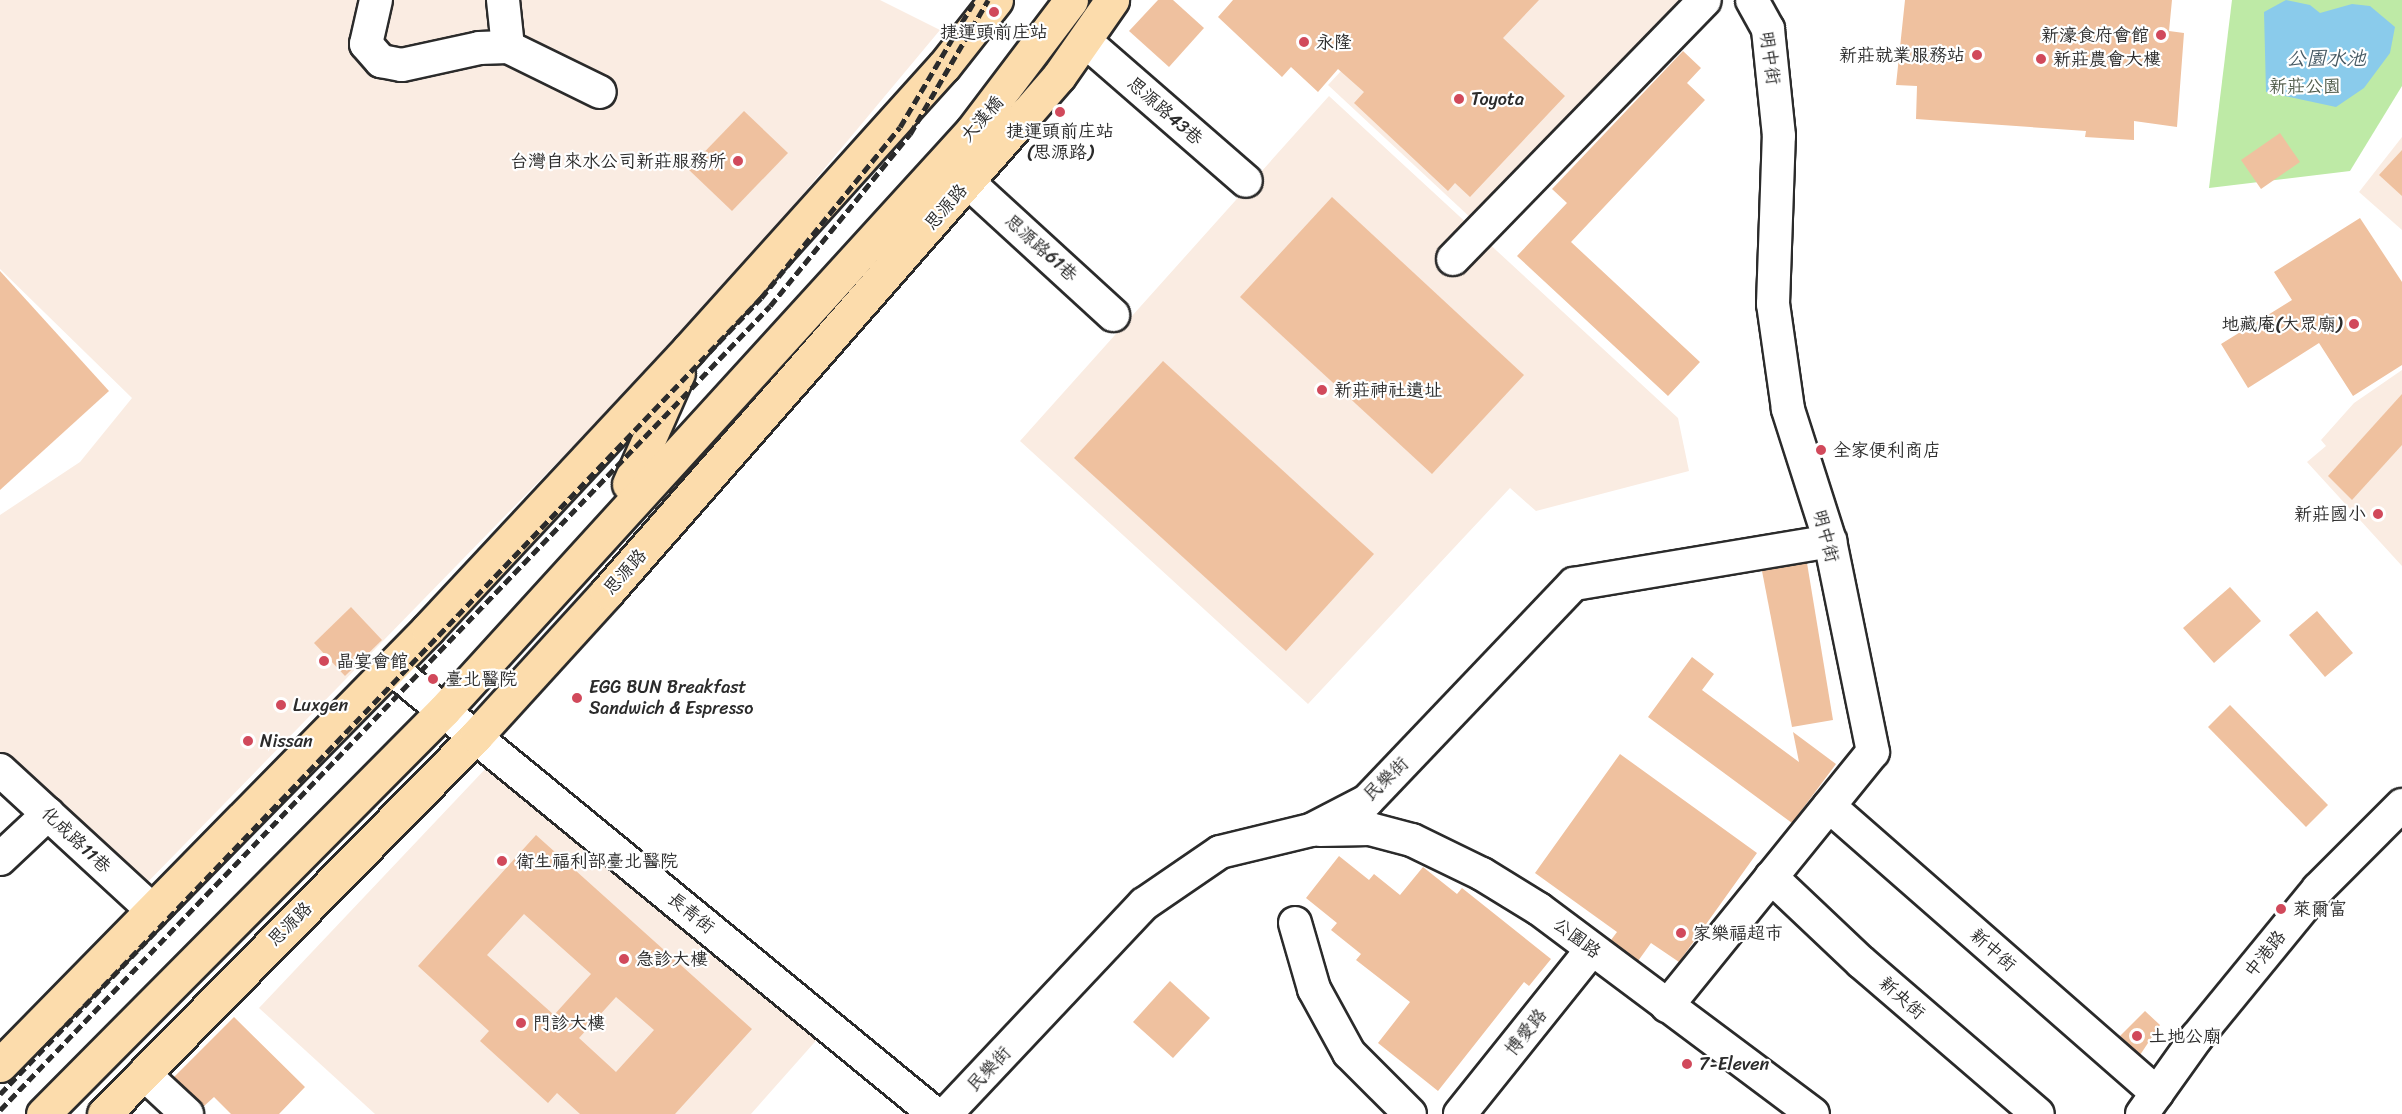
<!DOCTYPE html>
<html>
<head>
<meta charset="utf-8">
<style>
  body { margin:0 }
  #map { position:relative; width:2402px; height:1114px; overflow:hidden; background:#fff; font-family:Sriracha,"LXGW WenKai TC",sans-serif }
  div>[style] { position:absolute }
  [style*='--x'] { left:calc(var(--x)*1px); top:calc(var(--y)*1px); width:calc(var(--w)*1px); rotate:calc(var(--a)*1deg) }
  .built>* { inset:0; background:#faece2 }
  .green>* { inset:0; background:#beeaa6 }
  .water>* { inset:0; background:#8acbeb }
  .building>* { inset:0; background:#efc19f }
  .roads { filter:drop-shadow(2px 0 #2b2b2b) drop-shadow(-2px 0 #2b2b2b) drop-shadow(0 2px #2b2b2b) drop-shadow(0 -2px #2b2b2b) }
  .minor>* { height:32px; margin:-16px; padding:0 16px; transform-origin:16px; border-radius:16px; background:#fff }
  .major>* { height:33px; margin:-16.5px; padding:0 16.5px; transform-origin:16.5px; border-radius:16.5px; background:#fcdcac }
  .rail>* { height:4.5px; margin-top:-2.25px; transform-origin:0; background:repeating-linear-gradient(90deg,#2b2b2b 0 9px,transparent 0 13.5px) }
  .dots>* { width:16px; height:16px; translate:-50% -50%; box-sizing:border-box; border:3px solid #fff; border-radius:50% }
  span { translate:-50% -50%; white-space:nowrap; text-align:center; line-height:1.15; -webkit-text-stroke:4.5px #fff; paint-order:stroke }
  .poi-label { font-size:18px; color:#2b2b2b }
  .right { translate:-100% -50%; text-align:right }
  .left { translate:0 -50%; text-align:left }
  .street-label { font-size:18px; color:#2b2b2b }
  .park-label { font-size:18px; color:#505b4a }
  .water-label { font-size:20px; color:#485b65; font-style:italic }
</style>
</head>
<body>
<div id="map">
  <div class="built">
    <div style="clip-path:polygon(0 0,880px 0,940px 30px,707px 309px,140px 890px,0 759px,0 515px,80px 462px,132px 398px,0 269px)"></div>
    <div style="clip-path:polygon(1407px 0,1684px 0,1473px 220px,1328px 85px)"></div>
    <div style="clip-path:polygon(1329px 96px,1678px 418px,1689px 471px,1536px 511px,1510px 488px,1308px 704px,1020px 441px)"></div>
    <div style="clip-path:polygon(2402px 137px,2402px 230px,2359px 192px)"></div>
    <div style="clip-path:polygon(2402px 370px,2402px 566px,2307px 462px,2326px 446px,2321px 440px,2354px 403px)"></div>
    <div style="clip-path:polygon(489px 765px,821px 1035px,751px 1114px,375px 1114px,259px 1008px)"></div>
  </div>
  <div class="green">
    <div style="clip-path:polygon(2232px 0,2402px 0,2402px 86px,2350px 171px,2209px 188px)"></div>
  </div>
  <div class="water">
    <div style="clip-path:polygon(2286px 0,2310px 5px,2320px 13px,2352px 4px,2370px 6px,2395px 27px,2390px 53px,2364px 88px,2336px 107px,2266px 92px,2264px 12px)"></div>
  </div>
  <div class="building">
    <div style="clip-path:polygon(1158px 0,1173px 0,1204px 28px,1169px 67px,1129px 31px)"></div>
    <div style="clip-path:polygon(1233px 0,1539px 0,1503px 38px,1565px 96px,1470px 197px,1455px 183px,1448px 191px,1354px 103px,1364px 92px,1338px 69px,1318px 92px,1291px 67px,1282px 77px,1218px 17px)"></div>
    <div style="clip-path:polygon(1905px 0,2172px 0,2169px 31px,2184px 33px,2177px 127px,2134px 121px,2134px 140px,2085px 137px,2086px 131px,1916px 119px,1917px 86px,1896px 85px)"></div>
    <div style="clip-path:polygon(1683px 51px,1701px 68px,1687px 83px,1705px 100px,1571px 242px,1700px 362px,1668px 396px,1517px 256px,1567px 203px,1552px 189px)"></div>
    <div style="clip-path:polygon(744px 111px,788px 153px,732px 211px,688px 169px)"></div>
    <div style="clip-path:polygon(2280px 133px,2300px 162px,2261px 189px,2241px 160px)"></div>
    <div style="clip-path:polygon(2402px 150px,2402px 196px,2379px 175px)"></div>
    <div style="clip-path:polygon(1332px 197px,1524px 375px,1432px 474px,1240px 297px)"></div>
    <div style="clip-path:polygon(2360px 218px,2402px 282px,2402px 365px,2353px 396px,2319px 343px,2248px 388px,2221px 344px,2292px 300px,2274px 272px)"></div>
    <div style="clip-path:polygon(0 271px,109px 391px,0 490px)"></div>
    <div style="clip-path:polygon(1163px 361px,1374px 554px,1286px 651px,1074px 458px)"></div>
    <div style="clip-path:polygon(2402px 394px,2402px 445px,2352px 500px,2328px 476px)"></div>
    <div style="clip-path:polygon(1807px 563px,1833px 720px,1792px 727px,1762px 571px)"></div>
    <div style="clip-path:polygon(2230px 587px,2261px 621px,2214px 663px,2183px 628px)"></div>
    <div style="clip-path:polygon(351px 607px,382px 640px,345px 676px,314px 643px)"></div>
    <div style="clip-path:polygon(2317px 611px,2353px 653px,2325px 677px,2289px 635px)"></div>
    <div style="clip-path:polygon(1692px 657px,1714px 674px,1702px 690px,1799px 762px,1793px 732px,1836px 764px,1792px 823px,1648px 717px)"></div>
    <div style="clip-path:polygon(2230px 705px,2328px 805px,2306px 827px,2208px 727px)"></div>
    <div style="clip-path:polygon(1620px 754px,1757px 853px,1679px 962px,1651px 943px,1638px 961px,1611px 940px,1617px 932px,1535px 873px)"></div>
    <div style="clip-path:polygon(evenodd,536px 835px,752px 1029px,675px 1114px,580px 1114px,557px 1093px,548px 1103px,480px 1041px,489px 1031px,418px 966px,536px 835px,524px 914px,591px 974px,554px 1015px,487px 955px,524px 914px,536px 835px,616px 997px,654px 1030px,616px 1072px,579px 1038px,616px 997px)"></div>
    <div style="clip-path:polygon(1339px 856px,1369px 880px,1374px 874px,1400px 895px,1423px 867px,1457px 894px,1462px 888px,1551px 959px,1529px 986px,1524px 982px,1438px 1091px,1378px 1043px,1410px 1002px,1356px 960px,1361px 954px,1331px 930px,1337px 923px,1306px 898px)"></div>
    <div style="clip-path:polygon(1170px 981px,1210px 1018px,1173px 1058px,1133px 1022px)"></div>
    <div style="clip-path:polygon(2145px 1011px,2160px 1025px,2140px 1055px,2120px 1036px)"></div>
    <div style="clip-path:polygon(234px 1017px,305px 1087px,279px 1114px,231px 1114px,214px 1097px,203px 1107px,174px 1077px)"></div>
  </div>
  <div class="roads">
    <div class="minor">
      <div style="--x:376;--y:0;--w:45;--a:102.8"></div>
      <div style="--x:366;--y:44;--w:23;--a:49"></div>
      <div style="--x:381;--y:61;--w:21;--a:11"></div>
      <div style="--x:402;--y:65;--w:79;--a:-12.4"></div>
      <div style="--x:479;--y:48;--w:29;--a:-2"></div>
      <div style="--x:503;--y:0;--w:47;--a:83.9"></div>
      <div style="--x:508;--y:47;--w:102;--a:26.1"></div>
      <div style="--x:1085;--y:41;--w:213;--a:41"></div>
      <div style="--x:968;--y:182;--w:197;--a:42.5"></div>
      <div style="--x:1453;--y:259;--w:361;--a:-45.8"></div>
      <div style="--x:390;--y:667;--w:705;--a:39.36"></div>
      <div style="--x:0;--y:770;--w:207;--a:42.6"></div>
      <div style="--x:1829;--y:806;--w:436;--a:41.2"></div>
      <div style="--x:1320;--y:830;--w:50;--a:-1.1"></div>
      <div style="--x:1370;--y:829;--w:43;--a:14.7"></div>
      <div style="--x:1412;--y:840;--w:78;--a:25.9"></div>
      <div style="--x:1482;--y:874;--w:67;--a:31.6"></div>
      <div style="--x:1539;--y:909;--w:342;--a:36.8"></div>
      <div style="--x:0;--y:859;--w:66;--a:-43.2"></div>
      <div style="--x:1771;--y:877;--w:124;--a:43.4"></div>
      <div style="--x:1861;--y:962;--w:233;--a:40.7"></div>
      <div style="--x:1295;--y:923;--w:69;--a:73.9"></div>
      <div style="--x:1314;--y:989;--w:73;--a:61.3"></div>
      <div style="--x:1349;--y:1053;--w:86;--a:45"></div>
      <div style="--x:1667;--y:1006;--w:327;--a:-51"></div>
      <div style="--x:1873;--y:752;--w:215;--a:-101.5"></div>
      <div style="--x:1830;--y:541;--w:139;--a:-107.7"></div>
      <div style="--x:1788;--y:409;--w:106;--a:-98.1"></div>
      <div style="--x:1773;--y:304;--w:168;--a:-88"></div>
      <div style="--x:1779;--y:136;--w:108;--a:-95.9"></div>
      <div style="--x:1768;--y:29;--w:33;--a:-119"></div>
      <div style="--x:144;--y:1074;--w:59;--a:42.9"></div>
      <div style="--x:946;--y:1114;--w:289;--a:-46.7"></div>
      <div style="--x:1144;--y:904;--w:92;--a:-34.4"></div>
      <div style="--x:1220;--y:852;--w:94;--a:-13.6"></div>
      <div style="--x:1311;--y:830;--w:63;--a:-27.4"></div>
      <div style="--x:1367;--y:801;--w:300;--a:-46.4"></div>
      <div style="--x:1574;--y:584;--w:260;--a:-9.5"></div>
      <div style="--x:1460;--y:1114;--w:211;--a:-51.3"></div>
      <div style="--x:2142;--y:1114;--w:95;--a:-54.5"></div>
      <div style="--x:2197;--y:1037;--w:191;--a:-50.7"></div>
      <div style="--x:2318;--y:889;--w:119;--a:-45"></div>
    </div>
    <div class="major">
      <div style="--x:629;--y:484;--w:121;--a:-66.2"></div>
      <div style="--x:0;--y:1065;--w:611;--a:-45.53"></div>
      <div style="--x:428;--y:629;--w:381;--a:-47"></div>
      <div style="--x:688;--y:350;--w:382;--a:-48"></div>
      <div style="--x:944;--y:66;--w:84;--a:-51.8"></div>
      <div style="--x:43;--y:1114;--w:569;--a:-45.21"></div>
      <div style="--x:444;--y:710;--w:784;--a:-47.64"></div>
      <div style="--x:972;--y:131;--w:164;--a:-52.9"></div>
      <div style="--x:104;--y:1114;--w:530;--a:-45.46"></div>
      <div style="--x:476;--y:736;--w:195;--a:-47.7"></div>
      <div style="--x:607;--y:592;--w:636;--a:-48.76"></div>
      <div style="--x:1026;--y:114;--w:50;--a:-49"></div>
      <div style="--x:1059;--y:76;--w:93;--a:-55.1"></div>
    </div>
  </div>
  <div class="rail">
    <div style="--x:0;--y:1094;--w:1101;--a:-46.29"></div>
    <div style="--x:761;--y:298;--w:220;--a:-50.9"></div>
    <div style="--x:900;--y:127;--w:147;--a:-59.4"></div>
    <div style="--x:0;--y:1110;--w:1113;--a:-46.24"></div>
    <div style="--x:770;--y:306;--w:222;--a:-50.9"></div>
    <div style="--x:910;--y:134;--w:155;--a:-59.8"></div>
  </div>
  <div class="dots">
    <div style="left:994px;top:12px;background:#d1495b"></div>
    <div style="left:2161px;top:35px;background:#d1495b"></div>
    <div style="left:1304px;top:42px;background:#d1495b"></div>
    <div style="left:1977px;top:55px;background:#d1495b"></div>
    <div style="left:2041px;top:59px;background:#d1495b"></div>
    <div style="left:1459px;top:99px;background:#d1495b"></div>
    <div style="left:1060px;top:112px;background:#d1495b"></div>
    <div style="left:738px;top:161px;background:#d1495b"></div>
    <div style="left:2354px;top:324px;background:#d1495b"></div>
    <div style="left:1322px;top:390px;background:#d1495b"></div>
    <div style="left:1821px;top:450px;background:#d1495b"></div>
    <div style="left:2378px;top:514px;background:#d1495b"></div>
    <div style="left:324px;top:661px;background:#d1495b"></div>
    <div style="left:433px;top:679px;background:#d1495b"></div>
    <div style="left:577px;top:698px;background:#d1495b"></div>
    <div style="left:281px;top:705px;background:#d1495b"></div>
    <div style="left:248px;top:741px;background:#d1495b"></div>
    <div style="left:502px;top:861px;background:#d1495b"></div>
    <div style="left:2281px;top:909px;background:#d1495b"></div>
    <div style="left:1681px;top:933px;background:#d1495b"></div>
    <div style="left:624px;top:959px;background:#d1495b"></div>
    <div style="left:521px;top:1023px;background:#d1495b"></div>
    <div style="left:2137px;top:1036px;background:#d1495b"></div>
    <div style="left:1687px;top:1064px;background:#d1495b"></div>
  </div>
  <div class="poi-label">
    <span style="left:994px;top:32px">捷運頭前庄站</span>
    <span class="right" style="left:2149px;top:35px">新濠食府會館</span>
    <span class="left" style="left:1316px;top:42px">永隆</span>
    <span class="right" style="left:1965px;top:55px">新莊就業服務站</span>
    <span class="left" style="left:2053px;top:59px">新莊農會大樓</span>
    <span class="left" style="left:1471px;top:99px">Toyota</span>
    <span style="left:1060px;top:142px">捷運頭前庄站<br>(思源路)</span>
    <span class="right" style="left:726px;top:161px">台灣自來水公司新莊服務所</span>
    <span class="right" style="left:2342px;top:324px">地藏庵(大眾廟)</span>
    <span class="left" style="left:1334px;top:390px">新莊神社遺址</span>
    <span class="left" style="left:1833px;top:450px">全家便利商店</span>
    <span class="right" style="left:2366px;top:514px">新莊國小</span>
    <span class="left" style="left:336px;top:661px">晶宴會館</span>
    <span class="left" style="left:445px;top:679px">臺北醫院</span>
    <span class="left" style="left:589px;top:698px">EGG BUN Breakfast<br>Sandwich &amp; Espresso</span>
    <span class="left" style="left:293px;top:705px">Luxgen</span>
    <span class="left" style="left:260px;top:741px">Nissan</span>
    <span class="left" style="left:516px;top:861px">衛生福利部臺北醫院</span>
    <span class="left" style="left:2293px;top:909px">萊爾富</span>
    <span class="left" style="left:1693px;top:933px">家樂福超市</span>
    <span class="left" style="left:636px;top:959px">急診大樓</span>
    <span class="left" style="left:533px;top:1023px">門診大樓</span>
    <span class="left" style="left:2149px;top:1036px">土地公廟</span>
    <span class="left" style="left:1699px;top:1064px">7-Eleven</span>
  </div>
  <div class="street-label">
    <span style="left:1770px;top:58px;rotate:82deg">明中街</span>
    <span style="left:1165px;top:111px;rotate:41deg">思源路43巷</span>
    <span style="left:982px;top:119px;rotate:-49deg">大漢橋</span>
    <span style="left:946px;top:207px;rotate:-49deg">思源路</span>
    <span style="left:1041px;top:248px;rotate:42deg">思源路61巷</span>
    <span style="left:1826px;top:536px;rotate:75deg">明中街</span>
    <span style="left:625px;top:572px;rotate:-48deg">思源路</span>
    <span style="left:1386px;top:779px;rotate:-44deg">民樂街</span>
    <span style="left:76px;top:840px;rotate:43deg">化成路11巷</span>
    <span style="left:691px;top:913px;rotate:39deg">長青街</span>
    <span style="left:290px;top:924px;rotate:-45deg">思源路</span>
    <span style="left:1577px;top:938px;rotate:37deg">公園路</span>
    <span style="left:1993px;top:950px;rotate:41deg">新中街</span>
    <span style="left:2265px;top:954px;rotate:-51deg">中港路</span>
    <span style="left:1902px;top:998px;rotate:41deg">新央街</span>
    <span style="left:1526px;top:1032px;rotate:-51deg">博愛路</span>
    <span style="left:989px;top:1069px;rotate:-47deg">民樂街</span>
  </div>
  <div class="park-label">
    <span style="left:2305px;top:86px">新莊公園</span>
  </div>
  <div class="water-label">
    <span style="left:2326px;top:58px">公園水池</span>
  </div>
</div>
</body>
</html>
